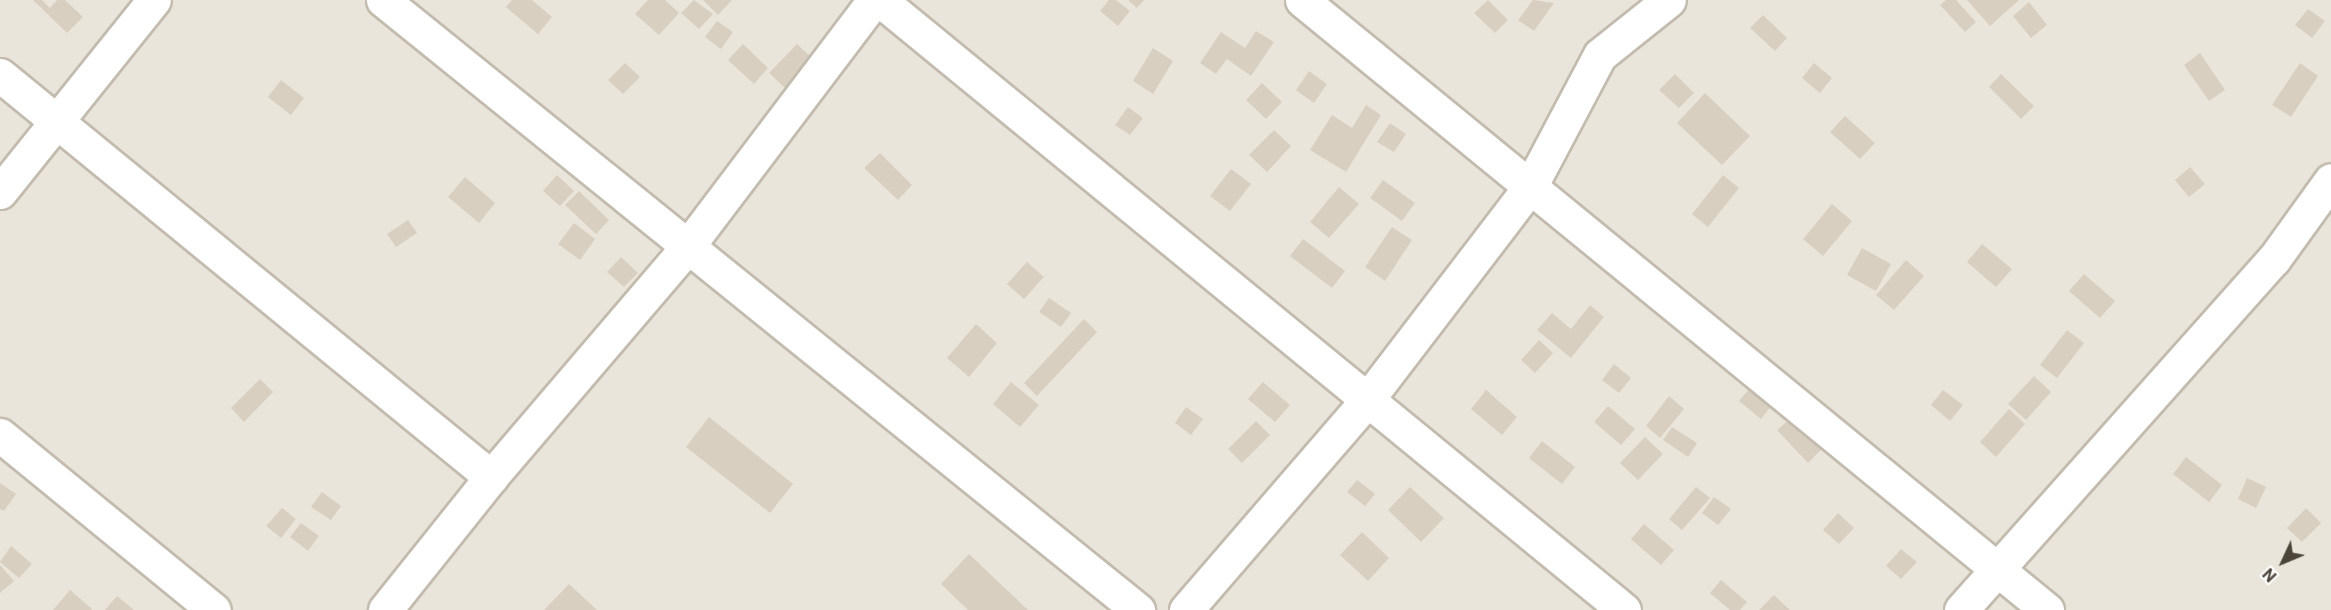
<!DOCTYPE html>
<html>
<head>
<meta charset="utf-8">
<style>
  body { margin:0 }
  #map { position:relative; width:2331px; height:610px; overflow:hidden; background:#f6f3ec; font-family:Roboto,sans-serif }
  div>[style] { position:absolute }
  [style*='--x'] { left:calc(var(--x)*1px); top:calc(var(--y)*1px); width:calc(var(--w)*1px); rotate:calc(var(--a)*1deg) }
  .residential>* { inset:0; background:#eae5da }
  .building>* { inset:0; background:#d8cfc1 }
  .roads { filter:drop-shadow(2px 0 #c2bbae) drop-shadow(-2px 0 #c2bbae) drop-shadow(0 2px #c2bbae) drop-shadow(0 -2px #c2bbae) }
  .street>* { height:33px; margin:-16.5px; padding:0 16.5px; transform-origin:16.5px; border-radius:16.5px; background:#fff }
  span { translate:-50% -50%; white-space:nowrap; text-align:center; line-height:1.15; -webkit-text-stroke:5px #fff; paint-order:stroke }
  .north { position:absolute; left:2253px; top:532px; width:60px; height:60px; -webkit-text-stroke:4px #fff; paint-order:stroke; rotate:226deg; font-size:16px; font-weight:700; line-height:24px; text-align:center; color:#4b4439 }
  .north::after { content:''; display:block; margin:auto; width:21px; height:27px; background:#4b4439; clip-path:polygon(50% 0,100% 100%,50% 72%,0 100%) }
</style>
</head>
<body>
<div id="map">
  <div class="residential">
    <div style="clip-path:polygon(0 0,2331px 0,2331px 610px,0 610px)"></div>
  </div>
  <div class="building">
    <div style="clip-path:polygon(33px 0,42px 0,50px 8px,57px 0,65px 0,83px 17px,67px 33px)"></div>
    <div style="clip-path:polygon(512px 0,532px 0,552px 17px,538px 34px,506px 7px)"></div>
    <div style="clip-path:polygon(648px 0,665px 0,679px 13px,659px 35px,635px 14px)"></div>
    <div style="clip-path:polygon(694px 0,713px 14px,699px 29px,681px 13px)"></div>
    <div style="clip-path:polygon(703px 0,732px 0,718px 15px)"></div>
    <div style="clip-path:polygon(1109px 0,1116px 0,1130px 11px,1118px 26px,1100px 11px)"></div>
    <div style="clip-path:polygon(1128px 0,1144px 0,1137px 8px)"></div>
    <div style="clip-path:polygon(1488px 0,1508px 20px,1495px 33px,1474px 13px)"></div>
    <div style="clip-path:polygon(1533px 0,1554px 3px,1534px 31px,1518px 20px)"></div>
    <div style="clip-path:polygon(1946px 0,1956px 0,1976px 22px,1965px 32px,1940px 5px)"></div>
    <div style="clip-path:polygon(1967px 0,2019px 0,1990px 26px)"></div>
    <div style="clip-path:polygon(2029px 2px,2047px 25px,2031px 38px,2013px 16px)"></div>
    <div style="clip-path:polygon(2308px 9px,2325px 21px,2312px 38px,2295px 25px)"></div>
    <div style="clip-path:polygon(1763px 15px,1787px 38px,1775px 51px,1750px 28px)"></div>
    <div style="clip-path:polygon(717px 21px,733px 32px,721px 49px,705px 37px)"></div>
    <div style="clip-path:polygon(1256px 31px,1274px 42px,1251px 76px,1227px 59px,1216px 74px,1200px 63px,1221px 32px,1245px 48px)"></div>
    <div style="clip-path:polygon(743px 44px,768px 68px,754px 84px,728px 60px)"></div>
    <div style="clip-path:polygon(797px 44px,813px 59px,785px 88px,769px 73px)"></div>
    <div style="clip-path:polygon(1153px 48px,1173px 61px,1153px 94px,1133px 81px)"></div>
    <div style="clip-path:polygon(2200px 53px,2225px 90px,2209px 101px,2184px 65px)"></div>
    <div style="clip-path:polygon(625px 63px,640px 77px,623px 94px,608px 80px)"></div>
    <div style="clip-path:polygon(1814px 63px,1832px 78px,1820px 93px,1802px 78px)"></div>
    <div style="clip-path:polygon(2300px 63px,2318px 76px,2291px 117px,2272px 105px)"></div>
    <div style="clip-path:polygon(1309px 71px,1327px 84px,1314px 103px,1296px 90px)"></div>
    <div style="clip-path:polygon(1675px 74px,1694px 93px,1679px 108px,1659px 90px)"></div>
    <div style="clip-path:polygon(2001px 74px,2034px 106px,2021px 119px,1989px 87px)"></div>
    <div style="clip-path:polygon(281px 80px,304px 98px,291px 115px,268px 97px)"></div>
    <div style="clip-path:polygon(1262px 83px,1282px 102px,1266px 119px,1246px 100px)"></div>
    <div style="clip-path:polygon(1705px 93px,1750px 136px,1722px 165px,1677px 123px)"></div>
    <div style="clip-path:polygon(1366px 105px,1381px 115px,1346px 172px,1310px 150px,1332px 115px,1352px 128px)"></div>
    <div style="clip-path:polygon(1128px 107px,1143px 118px,1130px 135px,1115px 125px)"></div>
    <div style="clip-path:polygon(1845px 116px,1875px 143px,1860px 159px,1830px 132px)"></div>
    <div style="clip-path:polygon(1390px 123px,1406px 134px,1394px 152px,1377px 142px)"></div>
    <div style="clip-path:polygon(1274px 130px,1291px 146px,1267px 172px,1249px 155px)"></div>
    <div style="clip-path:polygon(880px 153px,912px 185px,898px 200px,864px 168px)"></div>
    <div style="clip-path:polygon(2190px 167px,2205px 184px,2189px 197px,2175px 180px)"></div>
    <div style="clip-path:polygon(1231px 169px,1251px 184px,1230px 211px,1210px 196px)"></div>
    <div style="clip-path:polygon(557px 175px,574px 191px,560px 206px,543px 191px)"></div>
    <div style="clip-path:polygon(1723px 175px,1739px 188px,1708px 227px,1692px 214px)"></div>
    <div style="clip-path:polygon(465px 177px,495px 203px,479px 223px,448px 197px)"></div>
    <div style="clip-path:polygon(1383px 180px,1415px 203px,1402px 221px,1370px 198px)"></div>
    <div style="clip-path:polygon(1339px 187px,1359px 204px,1329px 238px,1310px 222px)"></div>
    <div style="clip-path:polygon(579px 191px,609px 220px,596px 234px,565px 205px)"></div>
    <div style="clip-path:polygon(1832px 204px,1852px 221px,1823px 256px,1803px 239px)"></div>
    <div style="clip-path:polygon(408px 220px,417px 233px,396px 247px,387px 234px)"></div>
    <div style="clip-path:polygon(574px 223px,595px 239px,580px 260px,558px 244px)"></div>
    <div style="clip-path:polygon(1392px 227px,1412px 240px,1385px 281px,1365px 267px)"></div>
    <div style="clip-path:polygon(1303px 239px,1345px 271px,1332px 288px,1290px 256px)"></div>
    <div style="clip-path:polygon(1982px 244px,2012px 269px,1996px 287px,1967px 262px)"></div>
    <div style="clip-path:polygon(1862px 248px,1891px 264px,1876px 291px,1847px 275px)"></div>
    <div style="clip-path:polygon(621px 257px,638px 273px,624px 287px,607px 272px)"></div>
    <div style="clip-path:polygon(1906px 260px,1924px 276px,1894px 310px,1876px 295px)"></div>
    <div style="clip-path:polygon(1027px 262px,1044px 277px,1024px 299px,1007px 284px)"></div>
    <div style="clip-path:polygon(2084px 274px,2115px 301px,2100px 318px,2069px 291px)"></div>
    <div style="clip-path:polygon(1049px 298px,1071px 313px,1061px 327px,1039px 312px)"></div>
    <div style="clip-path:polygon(1590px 305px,1604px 317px,1571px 358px,1537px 330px,1552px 313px,1571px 329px)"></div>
    <div style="clip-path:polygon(1084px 319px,1097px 332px,1037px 396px,1024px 383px)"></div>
    <div style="clip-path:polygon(976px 324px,997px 343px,969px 377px,947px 358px)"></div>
    <div style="clip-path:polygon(2067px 330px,2084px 343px,2057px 378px,2040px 365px)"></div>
    <div style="clip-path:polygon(1539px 340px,1553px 353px,1535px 373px,1521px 360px)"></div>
    <div style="clip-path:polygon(1614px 364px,1631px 378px,1619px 393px,1602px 380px)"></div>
    <div style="clip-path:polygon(2034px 376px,2051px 392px,2026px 420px,2008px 404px)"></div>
    <div style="clip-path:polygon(260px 379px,273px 392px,244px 422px,231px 408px)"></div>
    <div style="clip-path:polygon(1011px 382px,1039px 405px,1020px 427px,993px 404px)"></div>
    <div style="clip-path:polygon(1263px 382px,1290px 405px,1275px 422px,1248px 399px)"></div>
    <div style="clip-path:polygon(1751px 387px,1773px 404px,1761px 419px,1739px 401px)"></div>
    <div style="clip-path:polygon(1486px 390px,1517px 417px,1502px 435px,1471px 409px)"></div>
    <div style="clip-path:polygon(1943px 390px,1963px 405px,1950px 421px,1931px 405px)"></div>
    <div style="clip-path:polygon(1669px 396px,1684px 409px,1660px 438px,1646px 426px)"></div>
    <div style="clip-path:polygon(1608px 406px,1635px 429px,1621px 445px,1594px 422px)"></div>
    <div style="clip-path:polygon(1186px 407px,1203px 419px,1191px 435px,1175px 423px)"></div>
    <div style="clip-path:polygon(2009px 409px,2025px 424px,1996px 457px,1980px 442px)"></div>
    <div style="clip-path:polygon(709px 417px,793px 484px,770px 513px,686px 447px)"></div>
    <div style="clip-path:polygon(1792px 417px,1822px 449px,1808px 463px,1777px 430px)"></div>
    <div style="clip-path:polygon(1256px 421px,1270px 435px,1242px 463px,1228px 449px)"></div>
    <div style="clip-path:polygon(1672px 427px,1697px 443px,1688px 457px,1663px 440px)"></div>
    <div style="clip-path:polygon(1645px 437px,1663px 454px,1638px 480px,1620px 463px)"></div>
    <div style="clip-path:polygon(1542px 441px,1575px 467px,1562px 484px,1529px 458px)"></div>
    <div style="clip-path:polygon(2186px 457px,2222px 485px,2209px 502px,2173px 474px)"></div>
    <div style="clip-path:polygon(2247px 478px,2266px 487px,2256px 508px,2238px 499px)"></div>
    <div style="clip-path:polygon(1357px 480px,1375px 494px,1365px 506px,1347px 492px)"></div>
    <div style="clip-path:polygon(0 483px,16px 494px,4px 511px,0 509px)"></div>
    <div style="clip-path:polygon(1410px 487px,1444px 518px,1421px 542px,1388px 510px)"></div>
    <div style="clip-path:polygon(1696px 487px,1710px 498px,1682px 530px,1669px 519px)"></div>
    <div style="clip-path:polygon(322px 492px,341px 506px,331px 520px,311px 507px)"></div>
    <div style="clip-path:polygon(1714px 497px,1731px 509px,1718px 525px,1702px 513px)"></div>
    <div style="clip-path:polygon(282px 508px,296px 519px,281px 538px,266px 526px)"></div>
    <div style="clip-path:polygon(2306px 508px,2321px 523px,2302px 542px,2287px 528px)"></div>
    <div style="clip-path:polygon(1838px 513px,1854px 528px,1839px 544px,1823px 530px)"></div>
    <div style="clip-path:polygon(301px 523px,319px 536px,308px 551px,290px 537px)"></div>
    <div style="clip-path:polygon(1644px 524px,1674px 550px,1661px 565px,1631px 539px)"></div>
    <div style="clip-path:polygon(1362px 532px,1389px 558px,1368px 581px,1340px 555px)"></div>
    <div style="clip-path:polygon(11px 546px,32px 564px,19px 578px,0 562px)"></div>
    <div style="clip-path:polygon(1901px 549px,1917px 562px,1901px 579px,1886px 566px)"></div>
    <div style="clip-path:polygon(969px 554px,1028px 610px,968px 610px,941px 584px)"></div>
    <div style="clip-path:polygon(0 565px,14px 581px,0 593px)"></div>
    <div style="clip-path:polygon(1721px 580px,1747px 602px,1740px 610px,1730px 610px,1710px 593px)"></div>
    <div style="clip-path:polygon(569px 584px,597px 610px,544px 610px)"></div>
    <div style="clip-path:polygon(70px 590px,92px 609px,91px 610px,53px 610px)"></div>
    <div style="clip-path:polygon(1774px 595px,1790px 610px,1759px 610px)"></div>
    <div style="clip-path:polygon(117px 596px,134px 610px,105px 610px)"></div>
  </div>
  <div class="roads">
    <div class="street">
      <div style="--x:383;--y:0;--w:971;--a:38.94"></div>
      <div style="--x:880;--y:0;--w:962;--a:39.35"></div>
      <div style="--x:1302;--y:0;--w:963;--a:39.31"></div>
      <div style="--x:0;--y:75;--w:635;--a:39.31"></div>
      <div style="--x:0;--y:192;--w:246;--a:-51.3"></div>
      <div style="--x:0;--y:435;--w:276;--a:39.3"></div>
      <div style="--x:385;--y:610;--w:170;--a:-51.4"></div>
      <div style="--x:491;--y:477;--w:304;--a:-49.5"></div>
      <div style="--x:688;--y:246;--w:308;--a:-52.9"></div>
      <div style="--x:1186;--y:610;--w:277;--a:-49.2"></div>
      <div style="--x:1367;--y:400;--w:268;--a:-52.6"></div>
      <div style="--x:1530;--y:187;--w:149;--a:-62.1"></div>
      <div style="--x:1600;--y:55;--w:88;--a:-38.6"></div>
      <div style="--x:1961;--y:610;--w:470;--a:-48.3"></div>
      <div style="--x:2274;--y:259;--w:97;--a:-54.2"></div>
    </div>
  </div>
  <div class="north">N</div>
</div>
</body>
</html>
